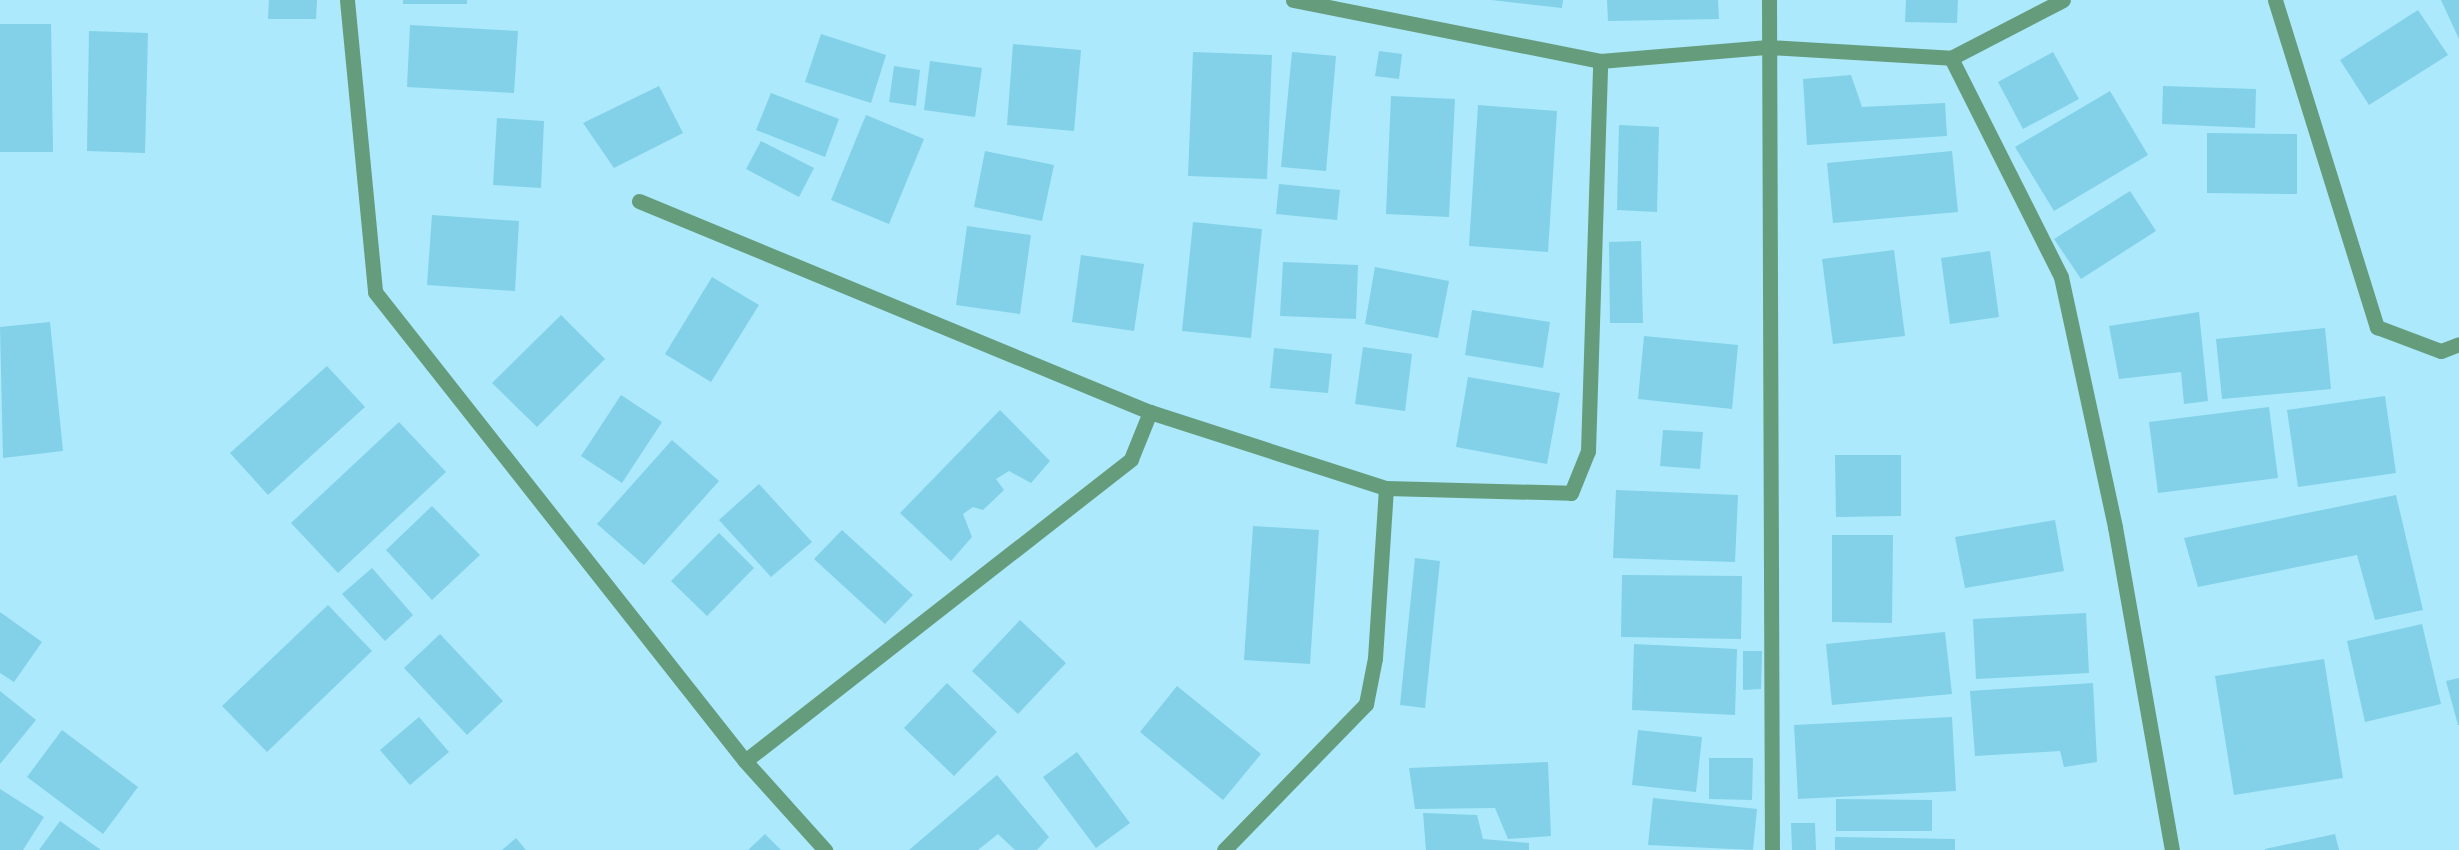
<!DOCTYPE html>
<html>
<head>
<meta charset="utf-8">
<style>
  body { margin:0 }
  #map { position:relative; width:2459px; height:850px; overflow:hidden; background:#ace9fc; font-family:Literata,serif }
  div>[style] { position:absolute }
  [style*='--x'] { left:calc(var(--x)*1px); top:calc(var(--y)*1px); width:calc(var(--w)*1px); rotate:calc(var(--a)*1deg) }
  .building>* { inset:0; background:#82d1e8 }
  .minor>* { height:15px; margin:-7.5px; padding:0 7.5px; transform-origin:7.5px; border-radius:7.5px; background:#659c7c }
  span { translate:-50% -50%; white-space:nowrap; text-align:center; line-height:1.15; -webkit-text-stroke:5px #d3f1fa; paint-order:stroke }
</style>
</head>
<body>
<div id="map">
  <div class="building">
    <div style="clip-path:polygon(269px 0,317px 0,316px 19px,268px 19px)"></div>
    <div style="clip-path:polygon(403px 0,467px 0,467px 4px,403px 4px)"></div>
    <div style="clip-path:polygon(1491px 0,1563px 0,1562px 8px)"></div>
    <div style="clip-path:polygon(1607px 0,1718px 0,1719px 19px,1608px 21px)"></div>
    <div style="clip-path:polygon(1906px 0,1958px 0,1957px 23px,1905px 22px)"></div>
    <div style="clip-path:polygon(2441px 0,2459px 0,2459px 39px)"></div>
    <div style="clip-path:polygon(2418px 10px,2448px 55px,2369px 105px,2340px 60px)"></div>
    <div style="clip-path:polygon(0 24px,51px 24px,53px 152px,0 152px)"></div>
    <div style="clip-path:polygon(410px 25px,518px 31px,514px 93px,407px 87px)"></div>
    <div style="clip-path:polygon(89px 31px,148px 33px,145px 153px,87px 151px)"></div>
    <div style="clip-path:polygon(821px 34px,886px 55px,871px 103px,805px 82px)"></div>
    <div style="clip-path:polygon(1013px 44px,1081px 50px,1074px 131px,1007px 125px)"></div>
    <div style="clip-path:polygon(1379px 51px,1402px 54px,1399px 79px,1375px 76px)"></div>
    <div style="clip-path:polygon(1193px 52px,1272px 55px,1267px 179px,1188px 176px)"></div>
    <div style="clip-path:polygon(1292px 52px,1336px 56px,1326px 171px,1281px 167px)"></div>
    <div style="clip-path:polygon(2053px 52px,2079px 99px,2023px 129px,1998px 82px)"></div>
    <div style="clip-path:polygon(930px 61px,982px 68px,975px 117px,924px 110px)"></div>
    <div style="clip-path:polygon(894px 66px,920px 70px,916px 106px,889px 102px)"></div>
    <div style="clip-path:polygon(1851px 75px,1862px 107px,1945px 103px,1947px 136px,1807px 145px,1803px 79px)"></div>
    <div style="clip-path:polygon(659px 86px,683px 133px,614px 168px,583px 123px)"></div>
    <div style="clip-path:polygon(2163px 86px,2256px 89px,2255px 128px,2162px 124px)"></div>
    <div style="clip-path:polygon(2110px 91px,2148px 155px,2054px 211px,2015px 147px)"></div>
    <div style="clip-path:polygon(771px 93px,839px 119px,825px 157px,756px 130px)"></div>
    <div style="clip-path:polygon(1391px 96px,1455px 99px,1449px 217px,1386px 214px)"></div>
    <div style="clip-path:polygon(1478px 105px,1557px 111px,1548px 252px,1469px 246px)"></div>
    <div style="clip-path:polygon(866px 115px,924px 139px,889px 224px,831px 200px)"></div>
    <div style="clip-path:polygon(497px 118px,544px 121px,541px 188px,493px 185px)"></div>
    <div style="clip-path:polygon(1619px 125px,1659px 127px,1657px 212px,1617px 210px)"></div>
    <div style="clip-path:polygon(2207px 133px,2297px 134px,2297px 194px,2207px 193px)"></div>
    <div style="clip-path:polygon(761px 141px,814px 168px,799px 197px,746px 169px)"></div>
    <div style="clip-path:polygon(985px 151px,1054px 165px,1042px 221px,974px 207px)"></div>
    <div style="clip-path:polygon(1952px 151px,1958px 212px,1833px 223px,1827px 163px)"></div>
    <div style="clip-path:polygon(1279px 184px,1340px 190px,1337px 220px,1276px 214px)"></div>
    <div style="clip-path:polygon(2130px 191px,2156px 231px,2081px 279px,2054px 239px)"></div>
    <div style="clip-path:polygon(432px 215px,519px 221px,515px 291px,427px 285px)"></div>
    <div style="clip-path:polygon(1193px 222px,1262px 229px,1251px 338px,1182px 331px)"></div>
    <div style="clip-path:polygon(967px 226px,1031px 235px,1020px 314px,956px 305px)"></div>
    <div style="clip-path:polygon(1641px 241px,1643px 323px,1610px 323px,1609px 242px)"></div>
    <div style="clip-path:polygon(1894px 250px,1905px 336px,1833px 344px,1822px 259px)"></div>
    <div style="clip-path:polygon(1990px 251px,1999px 317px,1950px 324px,1941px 258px)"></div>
    <div style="clip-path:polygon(1081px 255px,1144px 264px,1134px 331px,1072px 322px)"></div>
    <div style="clip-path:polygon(1283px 262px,1358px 265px,1356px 319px,1280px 316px)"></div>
    <div style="clip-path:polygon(1375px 267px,1449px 281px,1438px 338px,1365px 324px)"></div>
    <div style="clip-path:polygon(712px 277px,759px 305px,711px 382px,665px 354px)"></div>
    <div style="clip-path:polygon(1472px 310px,1550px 322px,1543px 368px,1465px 355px)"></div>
    <div style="clip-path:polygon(2199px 312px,2208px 401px,2184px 404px,2181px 372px,2119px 379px,2109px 326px)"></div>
    <div style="clip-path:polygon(561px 315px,605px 359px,537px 427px,492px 383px)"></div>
    <div style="clip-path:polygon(50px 322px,63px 451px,3px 458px,0 327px)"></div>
    <div style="clip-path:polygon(2325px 328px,2331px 389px,2222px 399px,2216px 339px)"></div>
    <div style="clip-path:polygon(1644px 336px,1738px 345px,1732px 409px,1638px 399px)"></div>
    <div style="clip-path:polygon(1363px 347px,1412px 354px,1405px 411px,1355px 404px)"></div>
    <div style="clip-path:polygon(1274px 348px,1332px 354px,1328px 393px,1270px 388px)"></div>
    <div style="clip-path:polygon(327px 366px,365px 407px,268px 495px,230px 453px)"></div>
    <div style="clip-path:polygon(1468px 377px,1560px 393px,1547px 464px,1456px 447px)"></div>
    <div style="clip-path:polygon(621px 395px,662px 422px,622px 483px,581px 456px)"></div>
    <div style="clip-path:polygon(2385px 396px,2396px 473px,2298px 487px,2287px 410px)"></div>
    <div style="clip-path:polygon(2269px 407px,2278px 478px,2158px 493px,2149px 422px)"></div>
    <div style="clip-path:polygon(1000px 410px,1050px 461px,1031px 483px,1009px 471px,996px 479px,1004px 490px,983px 510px,973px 507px,963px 514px,972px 537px,951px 561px,900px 513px)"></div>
    <div style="clip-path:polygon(399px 422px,446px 472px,338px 573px,291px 523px)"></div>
    <div style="clip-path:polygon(1663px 430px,1703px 432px,1700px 469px,1660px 466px)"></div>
    <div style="clip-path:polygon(672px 440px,719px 481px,644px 565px,597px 524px)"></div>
    <div style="clip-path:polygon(1835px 455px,1901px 455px,1901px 516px,1836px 517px)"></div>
    <div style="clip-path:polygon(759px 484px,812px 542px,771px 577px,719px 520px)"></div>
    <div style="clip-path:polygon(1616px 490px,1738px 495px,1735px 562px,1613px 558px)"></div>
    <div style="clip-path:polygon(2396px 495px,2423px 610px,2375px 620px,2357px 555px,2198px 587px,2184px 538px)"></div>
    <div style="clip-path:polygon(432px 506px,480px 555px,432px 600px,386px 550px)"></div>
    <div style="clip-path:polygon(2055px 520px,2064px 571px,1965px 588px,1955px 537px)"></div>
    <div style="clip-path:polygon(1253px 526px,1319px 530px,1310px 664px,1244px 660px)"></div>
    <div style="clip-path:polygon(842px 530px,913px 595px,885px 624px,814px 559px)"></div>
    <div style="clip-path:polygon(719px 533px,754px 568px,707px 616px,671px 581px)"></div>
    <div style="clip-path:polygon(1832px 535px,1893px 535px,1892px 623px,1832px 622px)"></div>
    <div style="clip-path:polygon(1415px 558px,1440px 561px,1425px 708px,1400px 705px)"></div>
    <div style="clip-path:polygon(372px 568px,413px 615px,385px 641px,342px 594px)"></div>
    <div style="clip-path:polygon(1622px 575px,1742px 576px,1741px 639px,1621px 637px)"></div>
    <div style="clip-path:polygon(328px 605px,372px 651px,267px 752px,222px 706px)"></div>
    <div style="clip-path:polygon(0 612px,42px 642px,14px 682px,0 673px)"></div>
    <div style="clip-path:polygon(2086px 613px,2089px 673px,1976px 679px,1973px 619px)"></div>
    <div style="clip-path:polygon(1020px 620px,1066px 663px,1018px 714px,972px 671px)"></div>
    <div style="clip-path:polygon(2422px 624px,2441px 704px,2365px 722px,2347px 641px)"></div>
    <div style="clip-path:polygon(1945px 632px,1952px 694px,1832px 705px,1826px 644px)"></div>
    <div style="clip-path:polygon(440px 634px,503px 701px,467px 735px,404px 668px)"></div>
    <div style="clip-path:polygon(1634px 644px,1737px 649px,1735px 715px,1632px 710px)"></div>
    <div style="clip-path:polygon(1743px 651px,1762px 651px,1761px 689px,1743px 690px)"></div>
    <div style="clip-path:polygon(2324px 659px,2343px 778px,2234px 795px,2215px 676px)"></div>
    <div style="clip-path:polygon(2459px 678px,2459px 725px,2458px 725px,2446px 681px)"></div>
    <div style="clip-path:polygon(947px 683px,997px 732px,954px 776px,904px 728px)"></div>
    <div style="clip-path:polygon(2093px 683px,2097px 762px,2064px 767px,2060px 751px,1975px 756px,1970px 691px)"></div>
    <div style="clip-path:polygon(1177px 686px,1261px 754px,1223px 800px,1140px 732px)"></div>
    <div style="clip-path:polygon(0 691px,36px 720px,0 764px)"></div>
    <div style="clip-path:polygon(419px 717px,449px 752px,410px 785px,380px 750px)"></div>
    <div style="clip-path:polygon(1952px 717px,1956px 791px,1798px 799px,1794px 725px)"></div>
    <div style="clip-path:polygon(62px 730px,138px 787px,103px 834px,27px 777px)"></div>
    <div style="clip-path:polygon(1638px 730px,1702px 737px,1696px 792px,1632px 785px)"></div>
    <div style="clip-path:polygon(1077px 752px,1130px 823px,1096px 848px,1043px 777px)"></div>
    <div style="clip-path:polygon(1709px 758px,1753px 758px,1752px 800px,1709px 799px)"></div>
    <div style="clip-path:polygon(1548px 762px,1551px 836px,1508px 839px,1495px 808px,1415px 809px,1409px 768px)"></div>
    <div style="clip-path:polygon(997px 775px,1049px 837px,1037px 850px,1015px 850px,998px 834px,978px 850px,909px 850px)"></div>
    <div style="clip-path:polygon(0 789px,44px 817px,23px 850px,0 850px)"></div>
    <div style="clip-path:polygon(1653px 798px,1757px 809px,1753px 850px,1648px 845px)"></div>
    <div style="clip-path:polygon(1836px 799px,1932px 800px,1932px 831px,1836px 831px)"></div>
    <div style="clip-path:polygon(1423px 813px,1477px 815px,1483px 839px,1529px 843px,1529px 850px,1426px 850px)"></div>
    <div style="clip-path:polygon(60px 821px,101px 850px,39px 850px)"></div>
    <div style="clip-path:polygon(1791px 823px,1815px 823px,1816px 850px,1792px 850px)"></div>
    <div style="clip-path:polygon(765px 834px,781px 850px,748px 850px)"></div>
    <div style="clip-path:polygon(2335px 834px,2339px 850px,2265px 850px,2265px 849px)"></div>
    <div style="clip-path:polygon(1835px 837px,1955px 839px,1955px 850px,1835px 850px)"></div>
    <div style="clip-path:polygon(516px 838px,526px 850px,502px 850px)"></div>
  </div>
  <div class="minor">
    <div style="--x:347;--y:0;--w:293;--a:84.5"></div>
    <div style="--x:375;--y:292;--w:597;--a:51.73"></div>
    <div style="--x:745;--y:761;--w:120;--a:48"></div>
    <div style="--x:1293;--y:0;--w:313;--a:11.2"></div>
    <div style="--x:1600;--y:61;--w:169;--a:-4.8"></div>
    <div style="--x:1768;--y:47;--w:183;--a:3.4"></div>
    <div style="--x:1951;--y:58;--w:126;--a:-27.4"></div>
    <div style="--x:1769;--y:0;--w:850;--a:89.8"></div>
    <div style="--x:2275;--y:0;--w:343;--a:72.7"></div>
    <div style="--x:2377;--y:327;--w:68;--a:20.6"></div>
    <div style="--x:2441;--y:351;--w:19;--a:-21"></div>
    <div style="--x:1951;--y:58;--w:245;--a:63.3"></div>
    <div style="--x:2061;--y:277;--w:256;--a:77.8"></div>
    <div style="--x:2115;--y:527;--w:328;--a:80"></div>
    <div style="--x:639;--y:201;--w:553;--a:22.44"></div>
    <div style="--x:1150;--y:412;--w:248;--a:17.9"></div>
    <div style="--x:1386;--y:488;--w:185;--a:1.5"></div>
    <div style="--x:1571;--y:493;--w:45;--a:-68"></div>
    <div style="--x:1588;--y:451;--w:390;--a:-88.2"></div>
    <div style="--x:745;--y:761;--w:490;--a:-38"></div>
    <div style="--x:1131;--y:459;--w:51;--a:-68"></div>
    <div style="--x:1224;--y:850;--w:204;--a:-45.8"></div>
    <div style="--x:1366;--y:704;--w:47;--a:-78.9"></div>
    <div style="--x:1375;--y:658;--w:170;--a:-86.3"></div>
  </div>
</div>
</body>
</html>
